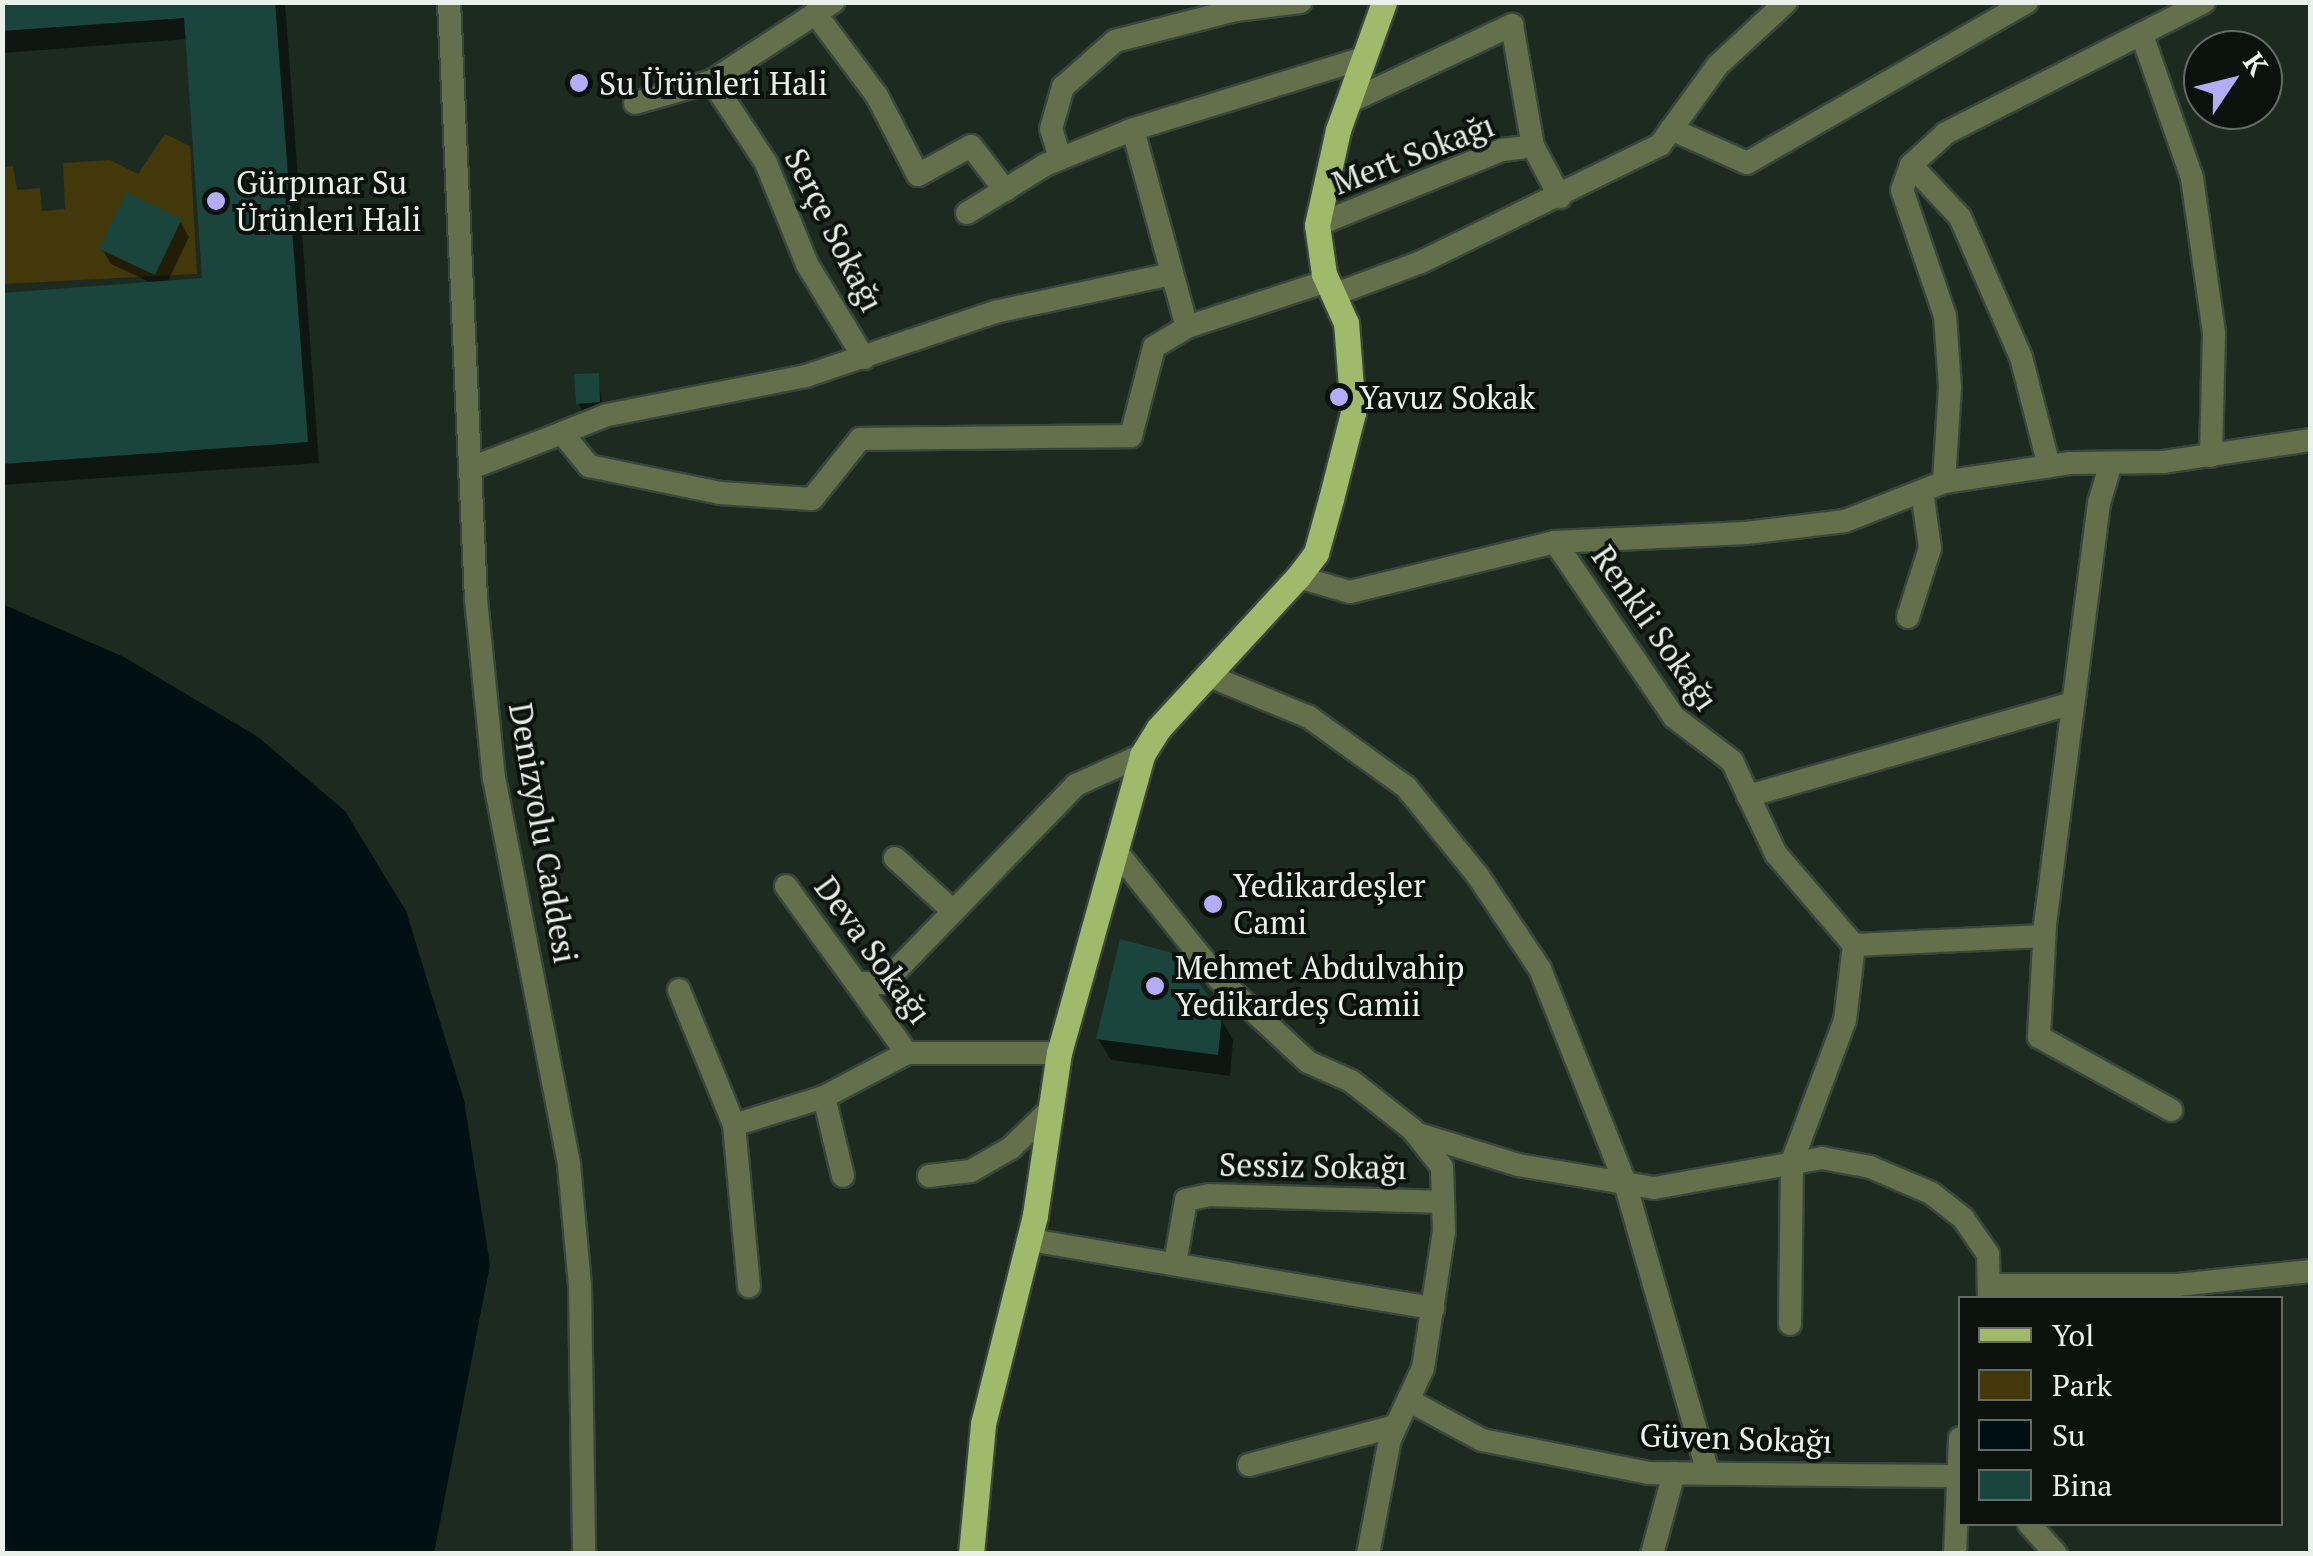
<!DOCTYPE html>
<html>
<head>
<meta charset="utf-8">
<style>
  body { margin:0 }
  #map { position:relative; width:2313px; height:1556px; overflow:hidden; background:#1c2a20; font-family:"PT Serif",serif }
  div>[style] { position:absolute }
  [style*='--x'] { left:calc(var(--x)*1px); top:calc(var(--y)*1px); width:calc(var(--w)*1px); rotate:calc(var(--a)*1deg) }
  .green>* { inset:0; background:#42380a }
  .water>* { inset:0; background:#000f11 }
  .shadow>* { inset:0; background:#0007 }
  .building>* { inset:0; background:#19453d }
  .roads { filter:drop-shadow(2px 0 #39463c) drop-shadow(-2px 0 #39463c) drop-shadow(0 2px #39463c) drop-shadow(0 -2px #39463c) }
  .minor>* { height:22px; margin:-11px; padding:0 11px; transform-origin:11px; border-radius:11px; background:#63704b }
  .major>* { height:25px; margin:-12.5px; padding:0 12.5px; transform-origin:12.5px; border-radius:12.5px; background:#9fba6b }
  .dots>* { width:28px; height:28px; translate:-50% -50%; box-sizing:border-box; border:5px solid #0b110c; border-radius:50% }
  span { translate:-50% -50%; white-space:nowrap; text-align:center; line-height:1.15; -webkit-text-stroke:8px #0b110c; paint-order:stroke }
  .poi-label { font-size:32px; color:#e8f1ea }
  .left { translate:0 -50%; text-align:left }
  .street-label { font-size:32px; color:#e8f1ea }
  .frame { position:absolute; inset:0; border:5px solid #e8f1ea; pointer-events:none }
  .legend { position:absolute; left:1958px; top:1296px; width:325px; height:230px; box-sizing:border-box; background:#0b110c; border:2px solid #636b65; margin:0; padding:12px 18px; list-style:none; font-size:30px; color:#e8f1ea }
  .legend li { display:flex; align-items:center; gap:20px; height:50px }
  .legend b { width:50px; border:2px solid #636b65 }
  .north { position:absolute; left:2183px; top:30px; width:100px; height:100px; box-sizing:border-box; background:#0b110c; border:2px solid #636b65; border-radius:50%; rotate:55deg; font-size:28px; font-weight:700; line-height:40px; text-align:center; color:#e8f1ea }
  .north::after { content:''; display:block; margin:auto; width:35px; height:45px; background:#b3adf9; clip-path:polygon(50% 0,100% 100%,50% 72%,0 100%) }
</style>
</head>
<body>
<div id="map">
  <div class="green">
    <div style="clip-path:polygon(evenodd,165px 134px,190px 146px,197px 274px,3px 284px,2px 167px,13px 166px,17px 190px,40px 188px,42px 211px,65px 209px,63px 163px,110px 160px,138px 174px,165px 134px,126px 193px,181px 219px,155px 275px,100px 249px,126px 193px)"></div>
  </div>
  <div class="water">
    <div style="clip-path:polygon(2px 604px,124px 657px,258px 737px,345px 811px,406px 911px,464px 1100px,490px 1265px,434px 1553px,3px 1553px)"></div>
  </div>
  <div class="shadow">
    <div style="clip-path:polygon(2px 2px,285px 2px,319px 463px,2px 485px,2px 296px,154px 284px,111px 264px,102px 249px,180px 221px,189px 237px,167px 283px,205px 281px,188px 39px,2px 53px)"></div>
    <div style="clip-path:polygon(597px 375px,604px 411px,584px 413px,578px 403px)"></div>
    <div style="clip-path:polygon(1220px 1017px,1233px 1040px,1230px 1076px,1111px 1060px,1098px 1039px)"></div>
  </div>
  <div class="building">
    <div style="clip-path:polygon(2px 2px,275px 2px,308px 442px,2px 464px,2px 293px,202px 278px,184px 18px,2px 31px)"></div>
    <div style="clip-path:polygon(126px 192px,182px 219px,155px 275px,99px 249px)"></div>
    <div style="clip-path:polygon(599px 373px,600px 402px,576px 404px,574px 374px)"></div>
    <div style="clip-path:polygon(1120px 939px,1180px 955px,1222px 1016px,1218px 1055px,1096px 1039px)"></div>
  </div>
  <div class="roads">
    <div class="minor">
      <div style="--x:449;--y:2;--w:598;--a:87.41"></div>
      <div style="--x:476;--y:599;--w:180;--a:84.3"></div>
      <div style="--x:494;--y:778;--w:394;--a:79"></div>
      <div style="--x:569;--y:1165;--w:122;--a:84.8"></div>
      <div style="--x:580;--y:1287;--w:267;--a:89.1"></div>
      <div style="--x:815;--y:13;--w:104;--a:53.2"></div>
      <div style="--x:877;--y:96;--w:89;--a:62.6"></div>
      <div style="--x:918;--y:175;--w:60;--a:-28.7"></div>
      <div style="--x:971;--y:146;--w:56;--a:52.3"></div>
      <div style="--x:2142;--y:35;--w:151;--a:70.7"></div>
      <div style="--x:2192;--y:178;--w:157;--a:81.9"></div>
      <div style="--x:2214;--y:333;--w:123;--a:91.4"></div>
      <div style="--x:712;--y:81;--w:98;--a:56.6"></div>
      <div style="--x:766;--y:163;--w:109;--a:67.9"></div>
      <div style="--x:807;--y:264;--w:110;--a:58.8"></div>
      <div style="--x:635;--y:103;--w:80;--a:-15.9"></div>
      <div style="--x:712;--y:81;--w:145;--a:-33.1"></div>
      <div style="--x:1347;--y:103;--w:183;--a:-25.3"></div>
      <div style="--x:1512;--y:25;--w:123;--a:80.2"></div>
      <div style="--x:1533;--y:146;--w:58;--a:62.1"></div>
      <div style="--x:1671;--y:129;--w:83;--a:24.1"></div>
      <div style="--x:1747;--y:163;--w:323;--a:-29.9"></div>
      <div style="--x:1133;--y:130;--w:204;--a:74.7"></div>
      <div style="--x:1060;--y:158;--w:30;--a:-107"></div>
      <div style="--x:1051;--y:129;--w:44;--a:-74.1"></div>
      <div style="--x:1063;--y:87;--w:69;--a:-41.5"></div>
      <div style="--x:1115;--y:41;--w:125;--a:-14.4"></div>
      <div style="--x:1236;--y:10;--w:65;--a:-7"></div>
      <div style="--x:1911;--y:165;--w:71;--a:46.7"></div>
      <div style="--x:1960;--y:217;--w:153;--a:66.5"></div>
      <div style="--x:2021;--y:357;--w:113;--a:75.6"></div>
      <div style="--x:967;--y:213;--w:92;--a:-31.6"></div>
      <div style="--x:1045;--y:165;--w:93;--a:-22.1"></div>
      <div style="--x:1131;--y:130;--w:243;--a:-17.2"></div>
      <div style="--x:1317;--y:225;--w:200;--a:-22.1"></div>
      <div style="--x:1502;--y:150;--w:31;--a:-7"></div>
      <div style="--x:1171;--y:274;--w:180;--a:167.8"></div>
      <div style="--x:995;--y:312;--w:200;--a:161.3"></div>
      <div style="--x:806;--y:376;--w:203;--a:168.9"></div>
      <div style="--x:607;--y:415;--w:48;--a:158.2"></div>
      <div style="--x:562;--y:433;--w:43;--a:50.7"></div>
      <div style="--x:589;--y:466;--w:134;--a:11.6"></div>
      <div style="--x:720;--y:493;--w:92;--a:3.7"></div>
      <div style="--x:812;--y:499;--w:77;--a:-51.3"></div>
      <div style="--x:860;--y:439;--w:271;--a:-0.6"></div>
      <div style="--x:1131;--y:436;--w:92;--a:-75.5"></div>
      <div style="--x:1154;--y:347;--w:39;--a:-31"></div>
      <div style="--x:1187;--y:327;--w:147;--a:-18.2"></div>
      <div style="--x:1333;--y:295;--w:94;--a:-20.6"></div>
      <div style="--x:1421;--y:262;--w:266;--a:-26.1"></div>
      <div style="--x:1660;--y:145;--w:99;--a:-54.1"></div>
      <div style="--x:1718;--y:65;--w:93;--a:-42.8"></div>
      <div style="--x:2111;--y:463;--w:42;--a:106.7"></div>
      <div style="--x:2099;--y:503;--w:425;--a:97.3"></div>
      <div style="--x:2045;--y:925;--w:112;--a:93.1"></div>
      <div style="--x:2039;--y:1037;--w:151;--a:28.9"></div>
      <div style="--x:471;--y:468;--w:97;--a:-21"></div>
      <div style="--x:1944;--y:482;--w:95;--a:-86.4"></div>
      <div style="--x:1950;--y:387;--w:71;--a:-94"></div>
      <div style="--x:1945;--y:316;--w:133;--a:-108.8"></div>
      <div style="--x:1902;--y:190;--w:27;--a:-70"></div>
      <div style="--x:1911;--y:165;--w:47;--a:-42.4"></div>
      <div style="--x:1946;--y:133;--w:289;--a:-26.9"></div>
      <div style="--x:1555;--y:542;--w:212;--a:55.8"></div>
      <div style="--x:1674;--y:717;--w:73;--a:37.2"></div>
      <div style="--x:1732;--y:761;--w:103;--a:64.7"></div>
      <div style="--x:1776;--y:854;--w:120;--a:49.4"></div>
      <div style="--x:1854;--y:945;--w:76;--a:96.8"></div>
      <div style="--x:1845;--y:1020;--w:152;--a:110.5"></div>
      <div style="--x:1792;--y:1162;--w:162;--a:90.7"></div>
      <div style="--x:1298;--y:577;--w:54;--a:16.1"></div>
      <div style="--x:1350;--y:592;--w:211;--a:-13.7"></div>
      <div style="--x:1555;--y:542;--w:191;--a:-2.7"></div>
      <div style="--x:1746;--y:533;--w:100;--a:-6.9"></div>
      <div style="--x:1845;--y:521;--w:106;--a:-21.5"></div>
      <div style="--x:1944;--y:482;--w:127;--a:-8.6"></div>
      <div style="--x:2070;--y:463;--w:93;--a:-0.6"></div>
      <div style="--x:2163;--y:462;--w:149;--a:-8.5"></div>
      <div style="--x:1908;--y:617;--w:72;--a:-72.3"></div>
      <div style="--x:1930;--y:548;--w:57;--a:-98.1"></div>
      <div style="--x:1207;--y:675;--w:110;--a:22.4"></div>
      <div style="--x:1309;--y:717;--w:120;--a:35.8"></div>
      <div style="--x:1406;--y:787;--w:114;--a:51"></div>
      <div style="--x:1478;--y:876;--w:112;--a:56.3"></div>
      <div style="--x:1540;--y:969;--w:230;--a:68.3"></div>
      <div style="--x:1625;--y:1183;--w:302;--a:74"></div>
      <div style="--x:1748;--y:796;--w:338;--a:-16"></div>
      <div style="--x:1116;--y:851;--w:164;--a:51.2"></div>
      <div style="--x:1219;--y:979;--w:122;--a:43"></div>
      <div style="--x:1308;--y:1062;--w:47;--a:23.8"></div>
      <div style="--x:1351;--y:1081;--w:78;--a:38.2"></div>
      <div style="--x:1412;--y:1129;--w:48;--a:51.7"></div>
      <div style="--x:1442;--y:1167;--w:64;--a:88.2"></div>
      <div style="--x:1444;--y:1231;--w:139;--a:98.7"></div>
      <div style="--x:1423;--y:1368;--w:78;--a:114.9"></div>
      <div style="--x:1390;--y:1439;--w:117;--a:100.8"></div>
      <div style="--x:895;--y:858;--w:79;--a:42.4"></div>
      <div style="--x:786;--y:886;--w:206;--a:54.1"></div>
      <div style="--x:1854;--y:945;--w:190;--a:-2.7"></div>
      <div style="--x:858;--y:983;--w:26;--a:0"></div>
      <div style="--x:884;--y:983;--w:276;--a:-45.9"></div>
      <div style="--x:1076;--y:785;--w:72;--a:-24.4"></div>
      <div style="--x:679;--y:990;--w:146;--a:67.8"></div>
      <div style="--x:734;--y:1125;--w:162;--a:84.7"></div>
      <div style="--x:824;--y:1097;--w:81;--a:76.5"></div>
      <div style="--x:734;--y:1125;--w:94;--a:-17.3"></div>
      <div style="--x:824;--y:1097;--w:94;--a:-27.9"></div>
      <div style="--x:907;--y:1053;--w:152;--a:0"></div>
      <div style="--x:1415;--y:1133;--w:108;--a:17.3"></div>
      <div style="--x:1518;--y:1165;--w:138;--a:9.6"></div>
      <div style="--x:1654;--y:1188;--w:171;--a:-10.1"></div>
      <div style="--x:1822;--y:1158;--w:49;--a:10.6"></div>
      <div style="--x:1870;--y:1167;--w:66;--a:23.1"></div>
      <div style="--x:1931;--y:1193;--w:41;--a:38"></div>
      <div style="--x:1963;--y:1218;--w:44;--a:55.2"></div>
      <div style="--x:1988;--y:1254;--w:44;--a:88.7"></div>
      <div style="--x:929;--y:1176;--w:42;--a:-6.8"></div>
      <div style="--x:971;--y:1171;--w:46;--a:-29.9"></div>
      <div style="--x:1011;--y:1148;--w:52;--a:-44.2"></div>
      <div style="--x:1030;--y:1240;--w:409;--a:9.6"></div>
      <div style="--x:1175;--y:1263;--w:64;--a:-80.1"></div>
      <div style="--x:1186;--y:1200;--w:24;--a:-12"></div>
      <div style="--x:1209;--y:1195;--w:234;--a:1.7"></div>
      <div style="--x:1989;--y:1285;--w:188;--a:0"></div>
      <div style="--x:2177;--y:1285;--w:134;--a:-6"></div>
      <div style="--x:1408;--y:1400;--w:84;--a:28.4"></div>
      <div style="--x:1482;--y:1440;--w:170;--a:11.2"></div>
      <div style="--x:1649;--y:1473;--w:311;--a:0.6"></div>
      <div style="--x:1249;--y:1465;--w:152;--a:-14.9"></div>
      <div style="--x:2029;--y:1524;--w:40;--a:48"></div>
      <div style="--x:1652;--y:1554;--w:84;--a:-74.8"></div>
      <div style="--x:1955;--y:1554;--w:116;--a:-87.5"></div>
    </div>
    <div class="major">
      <div style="--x:971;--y:1554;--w:131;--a:-84.7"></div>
      <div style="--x:983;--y:1424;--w:215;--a:-76"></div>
      <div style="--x:1035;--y:1215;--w:164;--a:-81.6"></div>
      <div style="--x:1059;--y:1053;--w:309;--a:-74.4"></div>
      <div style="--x:1142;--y:755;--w:31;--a:-58"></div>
      <div style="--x:1158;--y:729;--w:207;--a:-47.4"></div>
      <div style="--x:1298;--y:577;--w:30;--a:-53"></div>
      <div style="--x:1316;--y:553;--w:56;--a:-74.5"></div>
      <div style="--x:1331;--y:499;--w:89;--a:-75.7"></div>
      <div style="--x:1353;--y:413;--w:90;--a:-94.4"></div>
      <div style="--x:1346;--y:323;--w:54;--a:-114.2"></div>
      <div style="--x:1324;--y:274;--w:49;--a:-98.1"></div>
      <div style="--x:1317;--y:225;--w:97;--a:-77.5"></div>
      <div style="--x:1338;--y:130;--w:136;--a:-70.2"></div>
    </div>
  </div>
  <div class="dots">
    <div style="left:579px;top:83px;background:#b3adf9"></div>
    <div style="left:216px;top:201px;background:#b3adf9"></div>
    <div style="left:1339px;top:397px;background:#b3adf9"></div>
    <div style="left:1213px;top:904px;background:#b3adf9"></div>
    <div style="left:1155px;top:986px;background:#b3adf9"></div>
  </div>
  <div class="poi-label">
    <span class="left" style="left:599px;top:83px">Su Ürünleri Hali</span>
    <span class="left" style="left:236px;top:201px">Gürpınar Su<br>Ürünleri Hali</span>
    <span class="left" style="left:1359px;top:397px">Yavuz Sokak</span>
    <span class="left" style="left:1233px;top:904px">Yedikardeşler<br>Cami</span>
    <span class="left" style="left:1175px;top:986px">Mehmet Abdulvahip<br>Yedikardeş Camii</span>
  </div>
  <div class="street-label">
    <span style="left:1413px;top:154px;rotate:-21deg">Mert Sokağı</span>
    <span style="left:834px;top:230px;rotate:63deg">Serçe Sokağı</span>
    <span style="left:1655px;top:628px;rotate:55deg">Renkli Sokağı</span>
    <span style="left:543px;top:833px;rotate:80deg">Denizyolu Caddesi</span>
    <span style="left:873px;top:950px;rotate:54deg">Deva Sokağı</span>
    <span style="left:1313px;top:1166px;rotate:1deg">Sessiz Sokağı</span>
    <span style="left:1736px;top:1438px;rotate:2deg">Güven Sokağı</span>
  </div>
  <div class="frame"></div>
  <ul class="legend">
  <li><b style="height:12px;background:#9fba6b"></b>Yol</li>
  <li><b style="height:28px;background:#42380a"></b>Park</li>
  <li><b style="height:28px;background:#000f11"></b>Su</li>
  <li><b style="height:28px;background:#19453d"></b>Bina</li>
  </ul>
  <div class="north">K</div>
</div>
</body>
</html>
